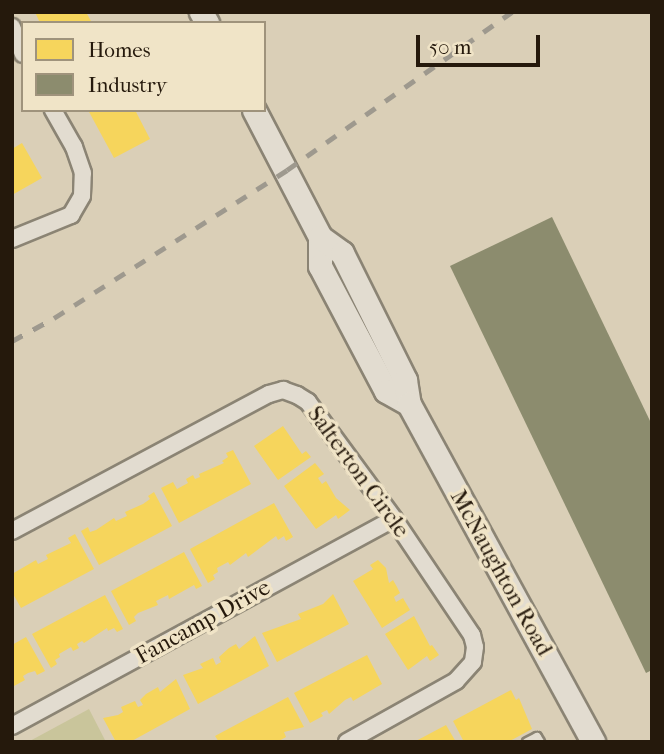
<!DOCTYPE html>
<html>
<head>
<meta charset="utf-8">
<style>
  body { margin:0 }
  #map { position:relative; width:664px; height:754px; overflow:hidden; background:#dacfb7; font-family:"IM FELL French Canon",serif }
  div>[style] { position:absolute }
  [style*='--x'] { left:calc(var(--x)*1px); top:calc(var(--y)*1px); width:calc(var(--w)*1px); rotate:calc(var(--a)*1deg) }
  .green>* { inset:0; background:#c9c59b }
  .homes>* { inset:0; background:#f6d55c }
  .industry>* { inset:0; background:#8c8c6e }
  .roads { filter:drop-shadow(2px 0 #8b8474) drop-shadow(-2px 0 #8b8474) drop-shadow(0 2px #8b8474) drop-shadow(0 -2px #8b8474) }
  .lane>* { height:8px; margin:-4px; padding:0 4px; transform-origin:4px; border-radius:4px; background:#e2dcd0 }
  .street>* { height:16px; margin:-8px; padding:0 8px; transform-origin:8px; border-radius:8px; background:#e2dcd0 }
  .secondary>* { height:23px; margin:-11.5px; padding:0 11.5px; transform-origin:11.5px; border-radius:11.5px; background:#e2dcd0 }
  .rail>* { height:5px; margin-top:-2.5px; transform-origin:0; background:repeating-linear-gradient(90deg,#9e998e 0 12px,transparent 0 24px) }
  span { translate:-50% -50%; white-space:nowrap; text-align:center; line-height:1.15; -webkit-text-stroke:7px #f0e4c7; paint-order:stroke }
  .street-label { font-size:23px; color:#25190c }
  .frame { position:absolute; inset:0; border:14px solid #25190c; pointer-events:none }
  .legend { position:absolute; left:21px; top:21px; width:245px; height:91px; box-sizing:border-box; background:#f0e4c7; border:2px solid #9f937c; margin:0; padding:9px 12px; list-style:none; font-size:21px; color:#25190c }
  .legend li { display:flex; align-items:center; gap:14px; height:35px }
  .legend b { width:35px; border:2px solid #9f937c }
  .scale { position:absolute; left:416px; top:35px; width:124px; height:32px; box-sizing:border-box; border:4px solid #25190c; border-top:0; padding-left:9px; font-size:21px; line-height:24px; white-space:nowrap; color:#25190c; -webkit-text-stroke:5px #f0e4c7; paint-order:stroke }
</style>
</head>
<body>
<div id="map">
  <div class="green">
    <div style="clip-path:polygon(89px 709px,106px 742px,28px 742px)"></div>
  </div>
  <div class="homes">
    <div style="clip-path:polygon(35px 12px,86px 12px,92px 23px,40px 23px)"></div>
    <div style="clip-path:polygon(88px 110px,135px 110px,150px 139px,114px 158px)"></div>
    <div style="clip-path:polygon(22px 143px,42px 178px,12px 195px,12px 149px)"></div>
    <div style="clip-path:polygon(283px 426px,302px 454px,306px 451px,311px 457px,278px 480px,254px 446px)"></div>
    <div style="clip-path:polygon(233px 450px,251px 484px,179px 523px,161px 488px,173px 482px,177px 489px,188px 483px,186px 479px,193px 475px,195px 479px,200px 477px,199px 474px,224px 463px,222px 461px,228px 457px,226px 453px)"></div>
    <div style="clip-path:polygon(315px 463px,324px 474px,318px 478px,322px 484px,326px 481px,336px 498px,350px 510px,338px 519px,336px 515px,316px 529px,284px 486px)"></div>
    <div style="clip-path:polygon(154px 492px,172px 526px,99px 565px,81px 531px,88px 527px,90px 532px,96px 530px,114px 518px,116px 521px,127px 516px,125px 512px,143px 504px,150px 499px,148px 496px)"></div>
    <div style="clip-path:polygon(274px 503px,293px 537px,286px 541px,284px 536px,278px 540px,276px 536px,248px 557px,246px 553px,230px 565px,228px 562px,217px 568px,218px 572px,213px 575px,215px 579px,208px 583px,190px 549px)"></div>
    <div style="clip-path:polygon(75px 534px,94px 569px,21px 608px,12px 592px,12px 574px,36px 560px,38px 564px,48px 559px,46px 555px,71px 543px,68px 538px)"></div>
    <div style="clip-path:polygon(184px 552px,202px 586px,196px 589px,194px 585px,169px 599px,168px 595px,156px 601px,158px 605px,138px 613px,134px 617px,136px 621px,129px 625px,111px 591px)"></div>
    <div style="clip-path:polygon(378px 560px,386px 568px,389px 583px,393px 580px,397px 587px,400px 593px,394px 597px,396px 602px,403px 598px,410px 610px,382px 628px,353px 581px,373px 569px,370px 565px)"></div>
    <div style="clip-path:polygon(333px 594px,349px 624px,277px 662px,262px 633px,301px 619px,298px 614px,323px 604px)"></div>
    <div style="clip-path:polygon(105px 595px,123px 629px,117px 632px,114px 628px,108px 631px,107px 628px,84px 643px,82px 641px,77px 644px,79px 648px,73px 651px,71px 647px,59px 654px,60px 657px,55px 660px,57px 664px,51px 668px,32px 634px)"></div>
    <div style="clip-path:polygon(414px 616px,430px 646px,432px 645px,439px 655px,430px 661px,427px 656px,408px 670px,385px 634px)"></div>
    <div style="clip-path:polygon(255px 636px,269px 666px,198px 704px,183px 675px,203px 668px,200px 664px,213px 658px,216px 665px,221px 662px,219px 657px,229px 648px,236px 644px,239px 649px)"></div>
    <div style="clip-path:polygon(26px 637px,45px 671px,37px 675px,35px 671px,28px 673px,23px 676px,25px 680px,14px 686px,12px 645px)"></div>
    <div style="clip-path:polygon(367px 655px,382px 684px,353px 701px,351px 697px,345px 700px,329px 714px,327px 710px,321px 713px,323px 716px,310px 723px,294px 693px)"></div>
    <div style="clip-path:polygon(176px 679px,190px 709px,130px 742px,116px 742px,103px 718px,118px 715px,123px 712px,121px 707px,135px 701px,138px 707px,143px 705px,140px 700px,146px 694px,158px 687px,160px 692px)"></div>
    <div style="clip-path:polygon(511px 690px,516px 700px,519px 698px,532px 729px,508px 742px,464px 742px,453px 721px)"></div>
    <div style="clip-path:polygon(288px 697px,304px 727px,284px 732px,286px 737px,277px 742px,219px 742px,215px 736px)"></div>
    <div style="clip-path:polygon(446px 725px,456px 742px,414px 742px)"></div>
  </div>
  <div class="industry">
    <div style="clip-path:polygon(552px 217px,652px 425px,652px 670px,646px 673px,450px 266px)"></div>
  </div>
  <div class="roads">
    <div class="lane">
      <div style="--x:527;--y:742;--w:11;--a:-27"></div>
      <div style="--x:537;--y:737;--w:6;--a:59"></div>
    </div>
    <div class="street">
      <div style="--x:12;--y:27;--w:29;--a:68"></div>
      <div style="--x:12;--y:239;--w:64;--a:-22.1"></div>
      <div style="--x:71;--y:215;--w:22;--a:-60"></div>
      <div style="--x:82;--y:196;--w:23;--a:-88"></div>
      <div style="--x:83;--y:173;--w:28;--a:-109"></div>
      <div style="--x:74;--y:147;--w:43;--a:-119.6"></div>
      <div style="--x:12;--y:531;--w:291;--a:-28.1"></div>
      <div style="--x:269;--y:394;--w:15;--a:-16"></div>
      <div style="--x:283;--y:390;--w:15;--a:20"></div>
      <div style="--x:297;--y:395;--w:13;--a:32"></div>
      <div style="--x:308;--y:402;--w:145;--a:53.7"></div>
      <div style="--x:394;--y:519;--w:140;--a:56.1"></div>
      <div style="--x:472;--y:635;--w:12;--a:76"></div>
      <div style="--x:475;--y:647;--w:15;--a:98"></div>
      <div style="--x:473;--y:662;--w:25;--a:132"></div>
      <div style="--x:456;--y:681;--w:125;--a:150.8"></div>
      <div style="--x:12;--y:726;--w:434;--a:-28.5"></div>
    </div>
    <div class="secondary">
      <div style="--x:201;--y:12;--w:13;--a:61"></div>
      <div style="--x:254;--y:110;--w:143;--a:62.5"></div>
      <div style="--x:320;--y:237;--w:29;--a:90"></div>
      <div style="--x:320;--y:266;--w:141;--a:62.2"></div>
      <div style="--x:386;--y:391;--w:26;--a:29"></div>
      <div style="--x:320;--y:237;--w:27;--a:36"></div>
      <div style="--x:342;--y:253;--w:142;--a:63.6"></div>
      <div style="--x:405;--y:380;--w:24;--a:81"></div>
      <div style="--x:409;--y:404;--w:385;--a:61.4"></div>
    </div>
  </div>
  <div class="rail">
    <div style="--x:12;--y:341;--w:48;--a:-28.7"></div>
    <div style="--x:54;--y:318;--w:276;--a:-32.4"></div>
    <div style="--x:287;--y:170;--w:275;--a:-35.1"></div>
  </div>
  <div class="street-label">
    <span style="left:358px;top:472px;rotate:54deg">Salterton Circle</span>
    <span style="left:501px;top:573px;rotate:61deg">McNaughton Road</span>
    <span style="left:203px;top:622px;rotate:-29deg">Fancamp Drive</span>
  </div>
  <div class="frame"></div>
  <ul class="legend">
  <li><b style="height:19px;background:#f6d55c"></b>Homes</li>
  <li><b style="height:19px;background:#8c8c6e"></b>Industry</li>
  </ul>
  <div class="scale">50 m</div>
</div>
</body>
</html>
